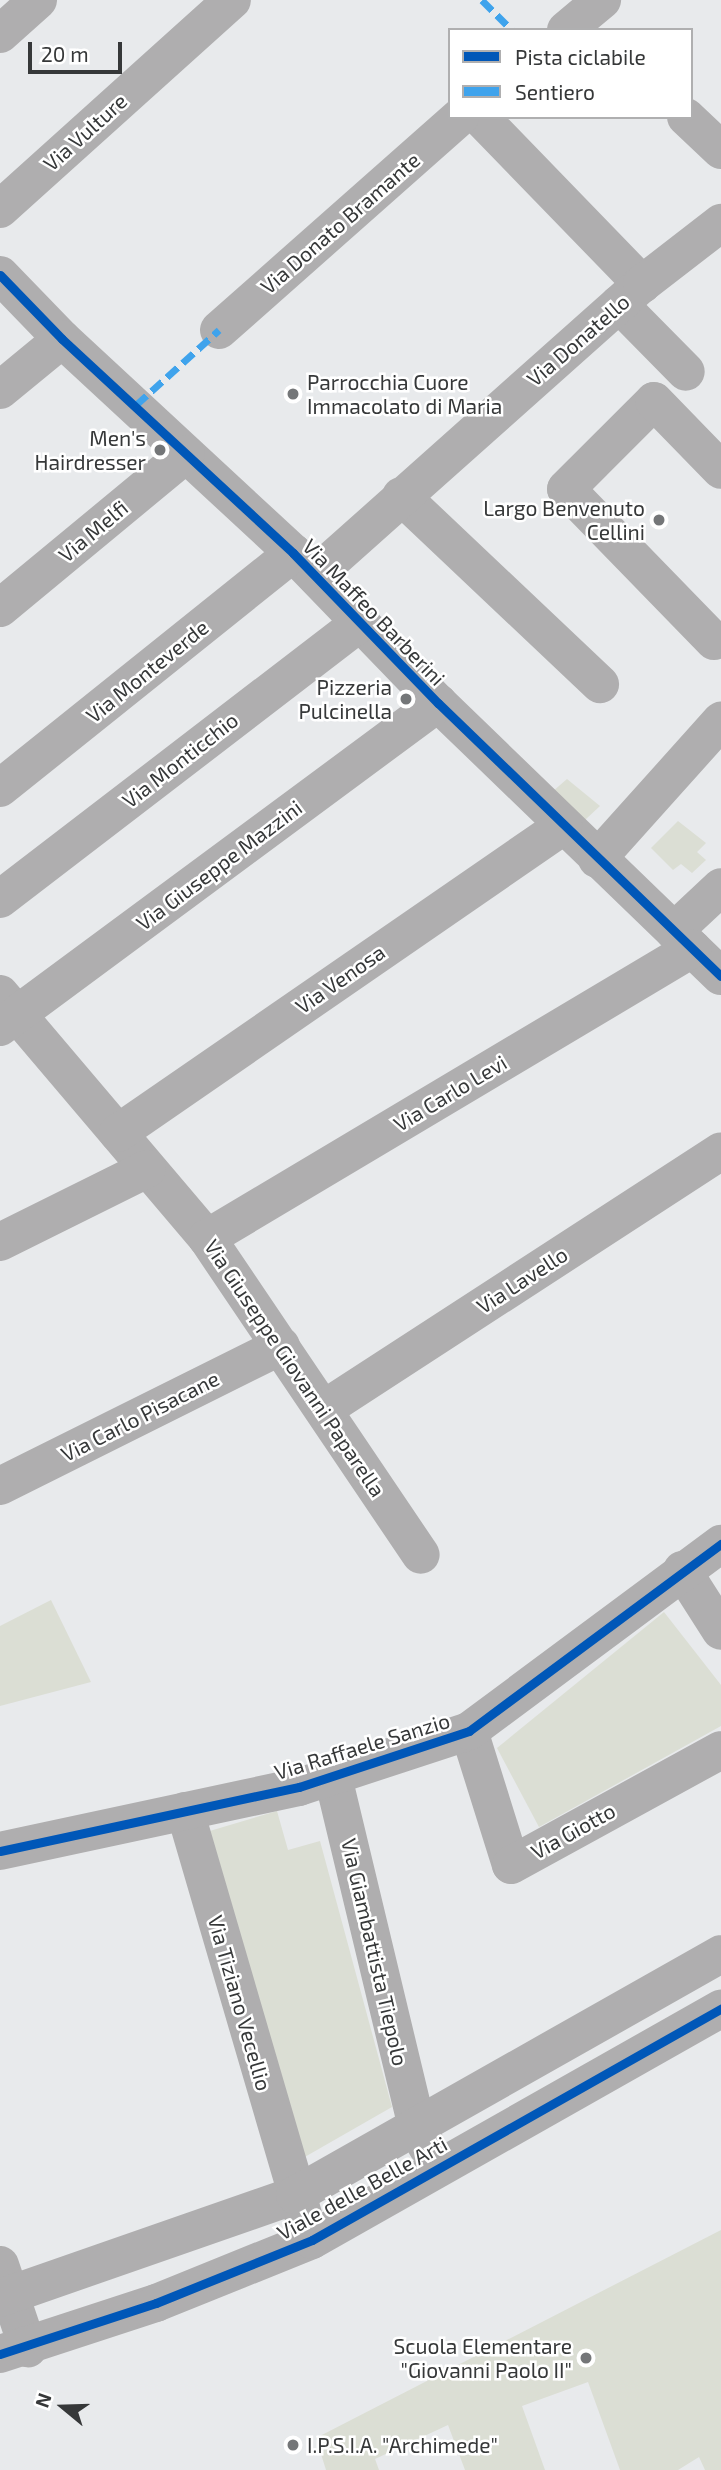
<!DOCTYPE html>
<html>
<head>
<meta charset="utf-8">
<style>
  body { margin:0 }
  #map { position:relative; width:721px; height:2470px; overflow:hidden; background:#e8eaec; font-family:"Exo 2",sans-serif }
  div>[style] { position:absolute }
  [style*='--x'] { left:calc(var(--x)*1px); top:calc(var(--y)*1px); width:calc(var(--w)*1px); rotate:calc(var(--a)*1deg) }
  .green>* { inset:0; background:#dbded4 }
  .minor>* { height:38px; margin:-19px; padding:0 19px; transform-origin:19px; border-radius:19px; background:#afaeaf }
  .quiet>* { height:7px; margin-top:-3.5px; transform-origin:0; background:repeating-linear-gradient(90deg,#3fa3ec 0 14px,transparent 0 21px) }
  .cycleway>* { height:9px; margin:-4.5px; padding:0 4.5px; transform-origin:4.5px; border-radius:4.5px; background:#0057b8 }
  .dots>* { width:19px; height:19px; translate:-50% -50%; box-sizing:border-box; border:4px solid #fff; border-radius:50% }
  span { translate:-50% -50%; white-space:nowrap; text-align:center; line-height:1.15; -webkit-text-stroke:5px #fff; paint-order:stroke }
  .street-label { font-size:21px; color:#363839 }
  .poi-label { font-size:21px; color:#363839 }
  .left { translate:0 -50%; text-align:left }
  .right { translate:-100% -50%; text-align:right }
  .legend { position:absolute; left:448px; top:28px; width:245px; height:91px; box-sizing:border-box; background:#fff; border:2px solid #afafb0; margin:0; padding:9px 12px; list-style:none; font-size:21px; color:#363839 }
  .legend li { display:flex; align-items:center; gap:14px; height:35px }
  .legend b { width:35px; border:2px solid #afafb0 }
  .north { position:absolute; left:28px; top:2372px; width:70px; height:70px; -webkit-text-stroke:5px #fff; paint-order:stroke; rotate:289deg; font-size:19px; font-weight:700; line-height:28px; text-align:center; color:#363839 }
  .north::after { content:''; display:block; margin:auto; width:24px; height:32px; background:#363839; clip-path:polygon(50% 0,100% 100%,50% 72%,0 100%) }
  .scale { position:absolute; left:28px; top:42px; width:94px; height:32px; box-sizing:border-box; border:4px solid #363839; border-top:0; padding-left:9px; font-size:21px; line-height:24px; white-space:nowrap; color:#363839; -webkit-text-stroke:5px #fff; paint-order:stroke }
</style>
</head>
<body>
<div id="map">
  <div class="green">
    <div style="clip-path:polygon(567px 779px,600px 806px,585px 820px,552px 792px)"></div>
    <div style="clip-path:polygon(678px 821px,706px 843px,697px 852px,706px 860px,692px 873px,681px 864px,673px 870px,651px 848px)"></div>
    <div style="clip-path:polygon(51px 1600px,91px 1682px,0 1706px,0 1626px)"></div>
    <div style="clip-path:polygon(664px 1612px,721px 1685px,721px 1726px,539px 1827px,497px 1748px)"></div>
    <div style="clip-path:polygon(277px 1811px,288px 1850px,320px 1841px,392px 2107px,296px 2162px,203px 1833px)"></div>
    <div style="clip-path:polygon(721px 2230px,721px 2470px,705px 2470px,699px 2457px,678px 2470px,620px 2470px,588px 2382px,522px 2406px,545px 2470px,465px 2470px,448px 2425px,375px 2459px,379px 2470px,326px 2470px,316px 2438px)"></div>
  </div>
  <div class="minor">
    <div style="--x:566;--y:30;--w:47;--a:-39.8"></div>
    <div style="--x:0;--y:34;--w:51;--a:-41.8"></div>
    <div style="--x:480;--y:117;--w:233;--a:45.9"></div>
    <div style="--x:686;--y:117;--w:48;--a:43.3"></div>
    <div style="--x:0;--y:209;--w:312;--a:-42"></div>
    <div style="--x:0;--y:275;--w:89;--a:45.9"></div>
    <div style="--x:62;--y:339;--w:315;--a:42.8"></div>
    <div style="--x:293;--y:553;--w:209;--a:46"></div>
    <div style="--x:438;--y:703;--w:393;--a:44"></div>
    <div style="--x:619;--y:304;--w:95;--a:45.4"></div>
    <div style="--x:219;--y:330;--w:322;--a:-41.5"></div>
    <div style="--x:0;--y:390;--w:80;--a:-39.4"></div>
    <div style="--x:401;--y:496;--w:274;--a:43.4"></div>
    <div style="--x:315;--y:575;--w:438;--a:-41.7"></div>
    <div style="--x:642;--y:284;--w:100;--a:-37.7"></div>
    <div style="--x:0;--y:608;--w:241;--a:-39.6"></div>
    <div style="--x:714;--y:641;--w:212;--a:-134.2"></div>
    <div style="--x:566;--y:489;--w:124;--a:-45"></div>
    <div style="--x:654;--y:401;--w:96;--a:45.8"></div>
    <div style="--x:0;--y:788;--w:376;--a:-38.7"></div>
    <div style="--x:597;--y:859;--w:186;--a:-48.1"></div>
    <div style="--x:0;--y:899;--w:455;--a:-37.5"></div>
    <div style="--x:674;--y:931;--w:64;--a:-43.1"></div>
    <div style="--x:0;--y:994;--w:320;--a:49.7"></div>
    <div style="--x:207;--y:1238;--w:382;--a:56"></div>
    <div style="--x:0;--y:1027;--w:545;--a:-36.49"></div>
    <div style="--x:118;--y:1133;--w:541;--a:-34.6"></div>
    <div style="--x:207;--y:1238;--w:565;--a:-30.79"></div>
    <div style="--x:0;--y:1242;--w:164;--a:-26.4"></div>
    <div style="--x:324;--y:1409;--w:473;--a:-33"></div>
    <div style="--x:0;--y:1486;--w:314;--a:-26.5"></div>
    <div style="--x:682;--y:1570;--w:72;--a:57.4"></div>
    <div style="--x:469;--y:1731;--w:140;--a:72.6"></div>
    <div style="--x:511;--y:1865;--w:239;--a:-28.7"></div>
    <div style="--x:333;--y:1777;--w:360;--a:76.5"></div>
    <div style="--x:417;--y:2127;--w:22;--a:63"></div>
    <div style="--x:185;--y:1811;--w:425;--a:73.7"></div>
    <div style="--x:0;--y:1851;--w:306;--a:-12.1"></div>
    <div style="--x:299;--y:1787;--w:179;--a:-18.2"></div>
    <div style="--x:469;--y:1731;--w:314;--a:-36.6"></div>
    <div style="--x:0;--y:2265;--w:88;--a:71.4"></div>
    <div style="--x:0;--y:2298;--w:312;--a:-19.2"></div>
    <div style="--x:295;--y:2195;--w:489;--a:-29.5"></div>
    <div style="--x:0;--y:2354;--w:164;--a:-18.1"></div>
    <div style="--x:156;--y:2303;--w:168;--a:-22"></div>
    <div style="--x:312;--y:2240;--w:470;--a:-29.5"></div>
  </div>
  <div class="quiet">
    <div style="--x:482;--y:0;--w:42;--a:45"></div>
    <div style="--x:136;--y:405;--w:112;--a:-42.1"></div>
  </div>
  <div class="cycleway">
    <div style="--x:0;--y:275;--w:89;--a:45.9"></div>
    <div style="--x:62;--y:339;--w:315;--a:42.8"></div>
    <div style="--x:293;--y:553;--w:209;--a:46"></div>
    <div style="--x:438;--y:703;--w:393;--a:44"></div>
    <div style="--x:0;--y:1851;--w:306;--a:-12.1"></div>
    <div style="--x:299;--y:1787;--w:179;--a:-18.2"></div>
    <div style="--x:469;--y:1731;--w:314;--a:-36.6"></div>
    <div style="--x:0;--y:2354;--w:164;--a:-18.1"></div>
    <div style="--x:156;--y:2303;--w:168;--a:-22"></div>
    <div style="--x:312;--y:2240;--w:470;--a:-29.5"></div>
  </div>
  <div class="dots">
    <div style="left:293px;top:394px;background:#747678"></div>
    <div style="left:160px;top:450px;background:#747678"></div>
    <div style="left:659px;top:520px;background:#747678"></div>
    <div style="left:406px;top:699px;background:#747678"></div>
    <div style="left:586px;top:2358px;background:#747678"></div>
    <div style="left:293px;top:2445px;background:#747678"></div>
  </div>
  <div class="street-label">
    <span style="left:85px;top:132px;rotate:-42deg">Via Vulture</span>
    <span style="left:340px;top:223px;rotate:-41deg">Via Donato Bramante</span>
    <span style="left:578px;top:340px;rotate:-41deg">Via Donatello</span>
    <span style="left:93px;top:531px;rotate:-40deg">Via Melfi</span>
    <span style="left:374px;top:612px;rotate:46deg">Via Maffeo Barberini</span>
    <span style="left:147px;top:671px;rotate:-39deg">Via Monteverde</span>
    <span style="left:180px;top:760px;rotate:-38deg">Via Monticchio</span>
    <span style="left:219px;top:865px;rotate:-37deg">Via Giuseppe Mazzini</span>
    <span style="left:340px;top:979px;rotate:-35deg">Via Venosa</span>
    <span style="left:450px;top:1093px;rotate:-31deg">Via Carlo Levi</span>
    <span style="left:522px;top:1280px;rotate:-33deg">Via Lavello</span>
    <span style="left:295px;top:1368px;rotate:56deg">Via Giuseppe Giovanni Paparella</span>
    <span style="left:140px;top:1416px;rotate:-27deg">Via Carlo Pisacane</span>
    <span style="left:362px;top:1746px;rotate:-17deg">Via Raffaele Sanzio</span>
    <span style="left:573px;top:1831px;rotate:-29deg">Via Giotto</span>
    <span style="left:375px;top:1952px;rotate:77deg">Via Giambattista Tiepolo</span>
    <span style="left:240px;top:2003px;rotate:74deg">Via Tiziano Vecellio</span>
    <span style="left:362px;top:2188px;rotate:-29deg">Viale delle Belle Arti</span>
  </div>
  <div class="poi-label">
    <span class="left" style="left:307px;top:394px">Parrocchia Cuore<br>Immacolato di Maria</span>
    <span class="right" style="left:146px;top:450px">Men's<br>Hairdresser</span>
    <span class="right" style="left:645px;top:520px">Largo Benvenuto<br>Cellini</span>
    <span class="right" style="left:392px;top:699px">Pizzeria<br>Pulcinella</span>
    <span class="right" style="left:572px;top:2358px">Scuola Elementare<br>"Giovanni Paolo II"</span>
    <span class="left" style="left:307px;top:2445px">I.P.S.I.A. "Archimede"</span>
  </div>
  <ul class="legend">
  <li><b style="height:9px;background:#0057b8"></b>Pista ciclabile</li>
  <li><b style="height:9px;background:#3fa3ec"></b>Sentiero</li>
  </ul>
  <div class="north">N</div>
  <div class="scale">20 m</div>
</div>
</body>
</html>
